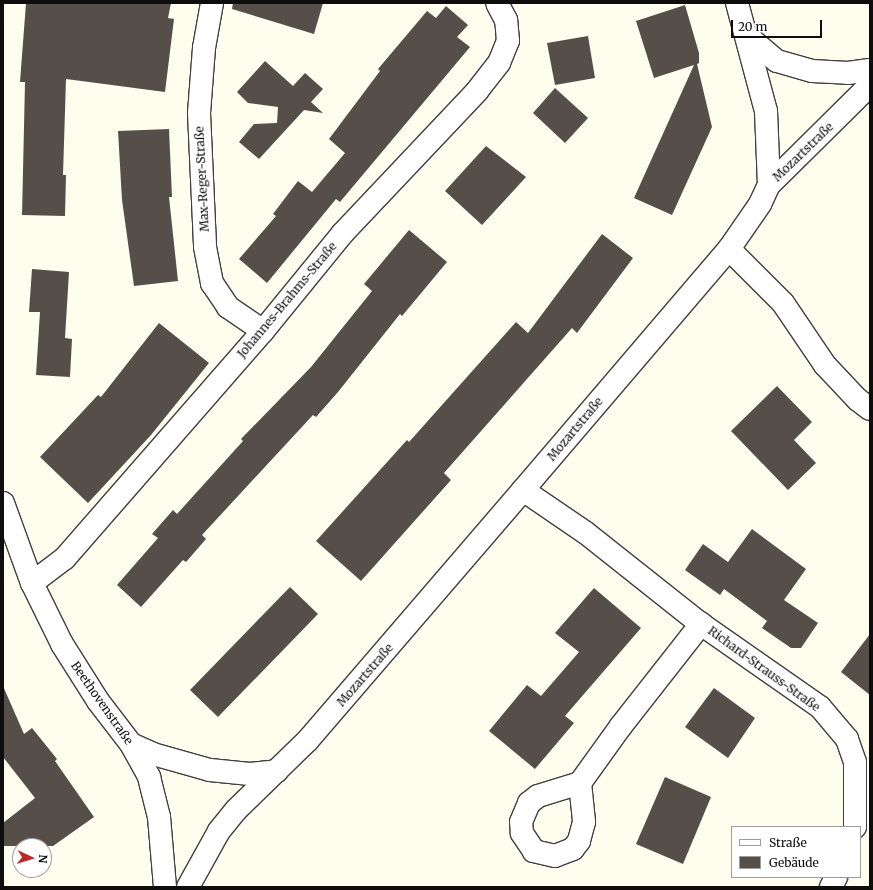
<!DOCTYPE html>
<html>
<head>
<meta charset="utf-8">
<style>
  body { margin:0 }
  #map { position:relative; width:873px; height:890px; overflow:hidden; background:#fffded; font-family:Merriweather,serif }
  div>[style] { position:absolute }
  [style*='--x'] { left:calc(var(--x)*1px); top:calc(var(--y)*1px); width:calc(var(--w)*1px); rotate:calc(var(--a)*1deg) }
  .building>* { inset:0; background:#564f49 }
  .roads { filter:drop-shadow(1px 0 #404040) drop-shadow(-1px 0 #404040) drop-shadow(0 1px #404040) drop-shadow(0 -1px #404040) }
  .minor>* { height:22px; margin:-11px; padding:0 11px; transform-origin:11px; border-radius:11px; background:#fff }
  span { translate:-50% -50%; white-space:nowrap; text-align:center; line-height:1.15; -webkit-text-stroke:4px #fff; paint-order:stroke }
  .street-label { font-size:12px; color:#0d0d0d }
  .frame { position:absolute; inset:0; border:4px solid #0d0d0d; pointer-events:none }
  .legend { position:absolute; left:731px; top:826px; width:130px; height:52px; box-sizing:border-box; background:#fff; border:1px solid #9e9e9e; margin:0; padding:5px 7px; list-style:none; font-size:12px; color:#0d0d0d }
  .legend li { display:flex; align-items:center; gap:8px; height:20px }
  .legend b { width:20px; border:1px solid #9e9e9e }
  .north { position:absolute; left:12px; top:838px; width:40px; height:40px; box-sizing:border-box; background:#fff; border:1px solid #9e9e9e; border-radius:50%; rotate:94deg; font-size:11px; font-weight:700; line-height:16px; text-align:center; color:#0d0d0d }
  .north::after { content:''; display:block; margin:auto; width:14px; height:18px; background:#bd2926; clip-path:polygon(50% 0,100% 100%,50% 72%,0 100%) }
  .scale { position:absolute; left:731px; top:20px; width:91px; height:18px; box-sizing:border-box; border:2px solid #0d0d0d; border-top:0; padding-left:5px; font-size:12px; line-height:14px; white-space:nowrap; color:#0d0d0d; -webkit-text-stroke:3px #fff; paint-order:stroke }
</style>
</head>
<body>
<div id="map">
  <div class="building">
    <div style="clip-path:polygon(26px 3px,171px 3px,168px 18px,174px 19px,165px 92px,66px 79px,63px 175px,66px 175px,65px 216px,22px 215px,25px 82px,20px 82px)"></div>
    <div style="clip-path:polygon(233px 3px,323px 3px,314px 34px,232px 9px)"></div>
    <div style="clip-path:polygon(685px 5px,699px 53px,699px 63px,697px 64px,712px 127px,672px 215px,634px 198px,694px 65px,654px 78px,636px 21px)"></div>
    <div style="clip-path:polygon(446px 6px,468px 25px,457px 37px,470px 47px,340px 202px,336px 199px,267px 283px,239px 259px,276px 216px,273px 214px,298px 181px,312px 192px,345px 153px,329px 139px,380px 71px,378px 69px,427px 11px,436px 18px)"></div>
    <div style="clip-path:polygon(588px 36px,595px 78px,555px 85px,547px 43px)"></div>
    <div style="clip-path:polygon(265px 61px,293px 86px,305px 73px,323px 89px,311px 102px,323px 113px,304px 110px,259px 159px,239px 142px,254px 124px,277px 123px,278px 107px,248px 103px,237px 92px)"></div>
    <div style="clip-path:polygon(555px 88px,588px 118px,565px 143px,533px 113px)"></div>
    <div style="clip-path:polygon(169px 129px,172px 197px,169px 197px,178px 281px,134px 286px,122px 200px,118px 131px)"></div>
    <div style="clip-path:polygon(486px 146px,526px 177px,482px 225px,445px 191px)"></div>
    <div style="clip-path:polygon(409px 230px,447px 262px,402px 316px,400px 314px,338px 392px,316px 417px,313px 415px,202px 535px,206px 539px,186px 562px,183px 560px,141px 607px,117px 585px,158px 538px,152px 534px,173px 510px,177px 514px,243px 441px,241px 439px,311px 367px,372px 291px,364px 284px)"></div>
    <div style="clip-path:polygon(602px 234px,633px 258px,577px 333px,572px 328px,444px 473px,451px 480px,361px 581px,316px 541px,407px 440px,409px 442px,516px 322px,528px 333px)"></div>
    <div style="clip-path:polygon(32px 269px,69px 272px,65px 338px,72px 339px,70px 377px,36px 375px,40px 312px,29px 312px)"></div>
    <div style="clip-path:polygon(159px 323px,209px 363px,151px 435px,88px 503px,40px 457px,98px 395px,101px 397px)"></div>
    <div style="clip-path:polygon(777px 386px,812px 422px,794px 440px,816px 463px,788px 490px,731px 431px)"></div>
    <div style="clip-path:polygon(752px 529px,806px 569px,784px 600px,818px 623px,801px 648px,791px 648px,762px 628px,767px 621px,724px 589px,720px 595px,685px 570px,703px 544px,728px 562px)"></div>
    <div style="clip-path:polygon(290px 587px,318px 614px,218px 717px,190px 690px)"></div>
    <div style="clip-path:polygon(594px 588px,641px 628px,565px 716px,574px 723px,535px 769px,489px 731px,527px 685px,541px 696px,579px 652px,555px 633px)"></div>
    <div style="clip-path:polygon(870px 634px,870px 695px,841px 672px)"></div>
    <div style="clip-path:polygon(3px 686px,24px 734px,32px 728px,57px 759px,55px 761px,94px 817px,53px 846px,3px 846px,3px 823px,35px 798px,3px 757px)"></div>
    <div style="clip-path:polygon(714px 688px,755px 718px,728px 758px,685px 727px)"></div>
    <div style="clip-path:polygon(665px 777px,711px 797px,683px 864px,636px 844px)"></div>
  </div>
  <div class="roads">
    <div class="minor">
      <div style="--x:212;--y:3;--w:46;--a:100.1"></div>
      <div style="--x:204;--y:48;--w:65;--a:94.4"></div>
      <div style="--x:199;--y:113;--w:134;--a:87.4"></div>
      <div style="--x:205;--y:247;--w:37;--a:79"></div>
      <div style="--x:212;--y:283;--w:29;--a:56"></div>
      <div style="--x:228;--y:307;--w:42;--a:34.4"></div>
      <div style="--x:737;--y:3;--w:112;--a:75"></div>
      <div style="--x:766;--y:111;--w:74;--a:87.7"></div>
      <div style="--x:747;--y:36;--w:39;--a:40"></div>
      <div style="--x:777;--y:61;--w:36;--a:16"></div>
      <div style="--x:812;--y:71;--w:36;--a:3"></div>
      <div style="--x:848;--y:73;--w:22;--a:-8"></div>
      <div style="--x:729;--y:249;--w:76;--a:45"></div>
      <div style="--x:783;--y:303;--w:75;--a:55.9"></div>
      <div style="--x:825;--y:365;--w:47;--a:46.7"></div>
      <div style="--x:857;--y:399;--w:16;--a:38"></div>
      <div style="--x:523;--y:490;--w:76;--a:34.3"></div>
      <div style="--x:586;--y:533;--w:147;--a:38.4"></div>
      <div style="--x:701;--y:624;--w:145;--a:34.9"></div>
      <div style="--x:820;--y:707;--w:42;--a:49.8"></div>
      <div style="--x:847;--y:739;--w:24;--a:71"></div>
      <div style="--x:855;--y:762;--w:65;--a:90"></div>
      <div style="--x:3;--y:503;--w:85;--a:70.1"></div>
      <div style="--x:32;--y:583;--w:68;--a:63.8"></div>
      <div style="--x:62;--y:644;--w:67;--a:57.7"></div>
      <div style="--x:98;--y:701;--w:54;--a:52.5"></div>
      <div style="--x:131;--y:744;--w:38;--a:61"></div>
      <div style="--x:149;--y:777;--w:41;--a:76"></div>
      <div style="--x:159;--y:817;--w:70;--a:85.1"></div>
      <div style="--x:32;--y:583;--w:41;--a:-37.1"></div>
      <div style="--x:65;--y:558;--w:301;--a:-48.9"></div>
      <div style="--x:263;--y:331;--w:125;--a:-50.8"></div>
      <div style="--x:342;--y:234;--w:197;--a:-46.6"></div>
      <div style="--x:477;--y:91;--w:36;--a:-52"></div>
      <div style="--x:499;--y:63;--w:24;--a:-68"></div>
      <div style="--x:508;--y:41;--w:21;--a:-95"></div>
      <div style="--x:506;--y:20;--w:19;--a:-118"></div>
      <div style="--x:131;--y:744;--w:24;--a:24"></div>
      <div style="--x:153;--y:754;--w:59;--a:15.7"></div>
      <div style="--x:210;--y:770;--w:40;--a:5.7"></div>
      <div style="--x:250;--y:774;--w:27;--a:-6"></div>
      <div style="--x:580;--y:783;--w:39;--a:84"></div>
      <div style="--x:584;--y:822;--w:20;--a:105"></div>
      <div style="--x:579;--y:841;--w:10;--a:127"></div>
      <div style="--x:573;--y:849;--w:19;--a:159"></div>
      <div style="--x:555;--y:856;--w:22;--a:-167"></div>
      <div style="--x:534;--y:851;--w:22;--a:-124"></div>
      <div style="--x:522;--y:833;--w:11;--a:-95"></div>
      <div style="--x:521;--y:822;--w:21;--a:-67"></div>
      <div style="--x:529;--y:803;--w:11;--a:-38"></div>
      <div style="--x:538;--y:796;--w:44;--a:-17.2"></div>
      <div style="--x:580;--y:783;--w:70;--a:-54.3"></div>
      <div style="--x:621;--y:726;--w:130;--a:-51.9"></div>
      <div style="--x:188;--y:887;--w:64;--a:-61"></div>
      <div style="--x:219;--y:831;--w:27;--a:-51"></div>
      <div style="--x:236;--y:810;--w:100;--a:-44.2"></div>
      <div style="--x:308;--y:740;--w:330;--a:-49.3"></div>
      <div style="--x:523;--y:490;--w:317;--a:-49.5"></div>
      <div style="--x:729;--y:249;--w:55;--a:-55.4"></div>
      <div style="--x:760;--y:204;--w:21;--a:-65"></div>
      <div style="--x:769;--y:185;--w:142;--a:-44.7"></div>
      <div style="--x:831;--y:887;--w:11;--a:-63"></div>
    </div>
  </div>
  <div class="street-label">
    <span style="left:803px;top:152px;rotate:-44deg">Mozartstraße</span>
    <span style="left:202px;top:179px;rotate:-93deg">Max-Reger-Straße</span>
    <span style="left:287px;top:300px;rotate:-50deg">Johannes-Brahms-Straße</span>
    <span style="left:575px;top:429px;rotate:-50deg">Mozartstraße</span>
    <span style="left:764px;top:669px;rotate:36deg">Richard-Strauss-Straße</span>
    <span style="left:365px;top:675px;rotate:-49deg">Mozartstraße</span>
    <span style="left:102px;top:703px;rotate:55deg">Beethovenstraße</span>
  </div>
  <div class="frame"></div>
  <ul class="legend">
  <li><b style="height:5px;background:#fff"></b>Straße</li>
  <li><b style="height:11px;background:#564f49"></b>Gebäude</li>
  </ul>
  <div class="north">N</div>
  <div class="scale">20 m</div>
</div>
</body>
</html>
